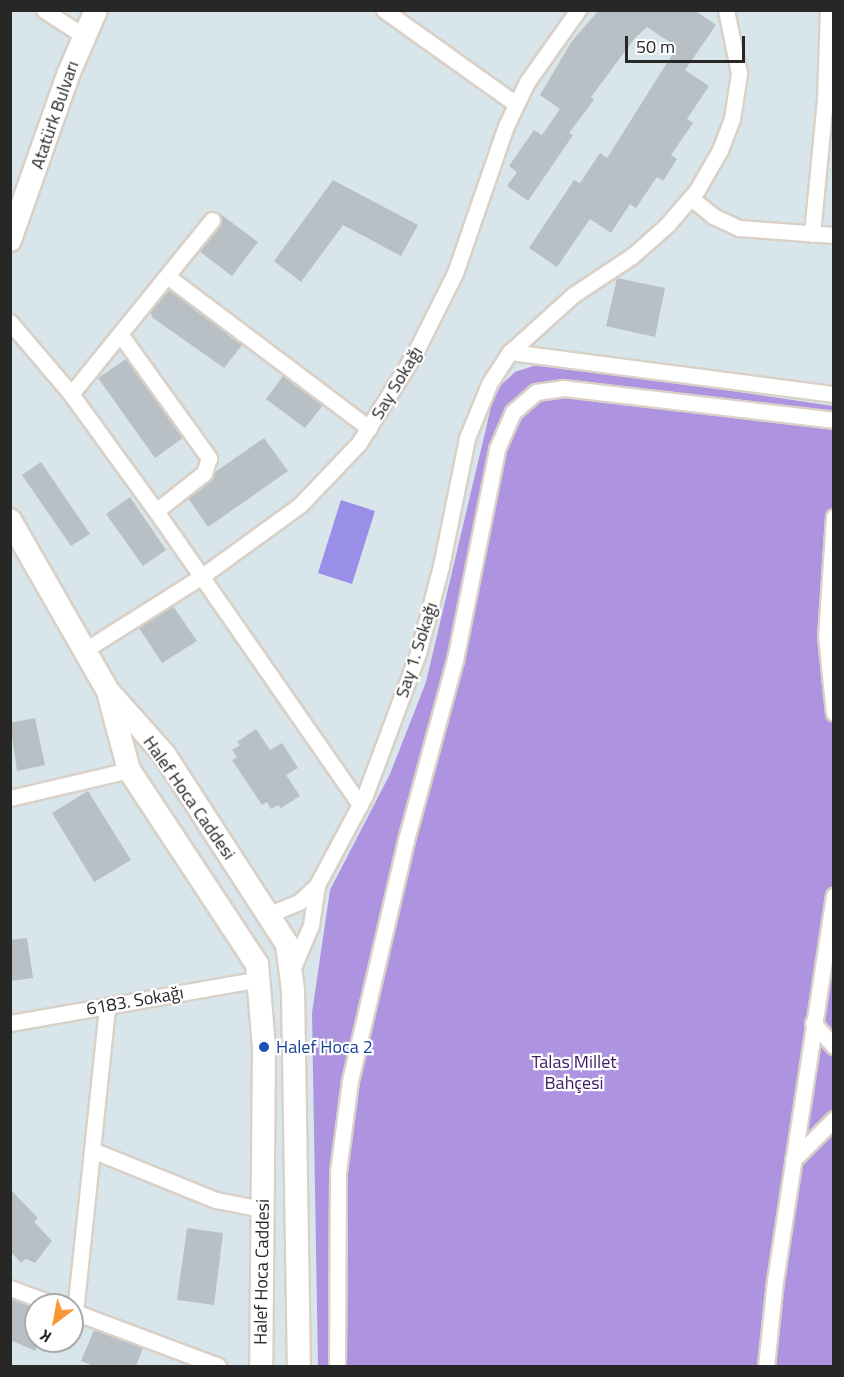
<!DOCTYPE html>
<html>
<head>
<meta charset="utf-8">
<style>
  body { margin:0 }
  #map { position:relative; width:844px; height:1377px; overflow:hidden; background:#d8e5ea; font-family:"Titillium Web",sans-serif }
  div>[style] { position:absolute }
  [style*='--x'] { left:calc(var(--x)*1px); top:calc(var(--y)*1px); width:calc(var(--w)*1px); rotate:calc(var(--a)*1deg) }
  .green>* { inset:0; background:#ae93e1 }
  .pitch>* { inset:0; background:#998fe9 }
  .building>* { inset:0; background:#b8c0c5 }
  .roads { filter:drop-shadow(2px 0 #d9d0c6) drop-shadow(-2px 0 #d9d0c6) drop-shadow(0 2px #d9d0c6) drop-shadow(0 -2px #d9d0c6) }
  .minor>* { height:15px; margin:-7.5px; padding:0 7.5px; transform-origin:7.5px; border-radius:7.5px; background:#fff }
  .secondary>* { height:22px; margin:-11px; padding:0 11px; transform-origin:11px; border-radius:11px; background:#fff }
  .dots>* { width:16px; height:16px; translate:-50% -50%; box-sizing:border-box; border:3px solid #fff; border-radius:50% }
  span { translate:-50% -50%; white-space:nowrap; text-align:center; line-height:1.15; -webkit-text-stroke:4.5px #fff; paint-order:stroke }
  .street-label { font-size:18px; color:#272727 }
  .transit-label { font-size:18px; color:#164399 }
  .left { translate:0 -50%; text-align:left }
  .park-label { font-size:18px; color:#3c1962 }
  .frame { position:absolute; inset:0; border:12px solid #272727; pointer-events:none }
  .north { position:absolute; left:24px; top:1293px; width:60px; height:60px; box-sizing:border-box; background:#fff; border:2px solid #a9a9a9; border-radius:50%; rotate:212deg; font-size:16px; font-weight:700; line-height:24px; text-align:center; color:#272727 }
  .north::after { content:''; display:block; margin:auto; width:21px; height:27px; background:#f99736; clip-path:polygon(50% 0,100% 100%,50% 72%,0 100%) }
  .scale { position:absolute; left:625px; top:36px; width:120px; height:27px; box-sizing:border-box; border:3px solid #272727; border-top:0; padding-left:8px; font-size:18px; line-height:21px; white-space:nowrap; color:#272727; -webkit-text-stroke:4px #fff; paint-order:stroke }
</style>
</head>
<body>
<div id="map">
  <div class="green">
    <div style="clip-path:polygon(542px 363px,833px 406px,833px 1366px,318px 1366px,312px 1013px,330px 890px,390px 774px,426px 682px,492px 403px,501px 385px,515px 372px)"></div>
  </div>
  <div class="pitch">
    <div style="clip-path:polygon(341px 500px,375px 511px,352px 584px,318px 573px)"></div>
  </div>
  <div class="building">
    <div style="clip-path:polygon(599px 10px,694px 10px,716px 25px,685px 70px,709px 86px,687px 119px,693px 123px,671px 155px,677px 159px,663px 181px,657px 177px,636px 208px,630px 204px,611px 233px,590px 219px,557px 267px,529px 248px,574px 180px,580px 183px,600px 153px,607px 158px,677px 47px,647px 27px,635px 38px,591px 97px,594px 100px,569px 133px,573px 135px,528px 201px,507px 186px,517px 172px,509px 166px,534px 130px,542px 135px,560px 109px,540px 95px,572px 41px)"></div>
    <div style="clip-path:polygon(333px 180px,418px 225px,401px 256px,343px 225px,301px 282px,274px 261px)"></div>
    <div style="clip-path:polygon(219px 213px,258px 242px,232px 276px,199px 251px,220px 226px)"></div>
    <div style="clip-path:polygon(617px 278px,665px 288px,655px 337px,606px 326px)"></div>
    <div style="clip-path:polygon(168px 289px,242px 345px,224px 368px,153px 318px,150px 312px)"></div>
    <div style="clip-path:polygon(126px 359px,183px 438px,155px 458px,98px 378px)"></div>
    <div style="clip-path:polygon(283px 376px,323px 405px,305px 428px,266px 399px)"></div>
    <div style="clip-path:polygon(264px 438px,288px 471px,208px 527px,188px 498px,214px 473px)"></div>
    <div style="clip-path:polygon(41px 462px,90px 534px,71px 546px,22px 475px)"></div>
    <div style="clip-path:polygon(130px 497px,166px 550px,143px 566px,106px 514px)"></div>
    <div style="clip-path:polygon(173px 606px,197px 641px,162px 663px,139px 628px)"></div>
    <div style="clip-path:polygon(35px 718px,45px 765px,17px 771px,10px 723px)"></div>
    <div style="clip-path:polygon(256px 729px,270px 750px,282px 743px,298px 768px,286px 775px,300px 796px,281px 808px,278px 805px,271px 809px,267px 802px,262px 805px,232px 760px,237px 757px,232px 750px,240px 745px,237px 742px)"></div>
    <div style="clip-path:polygon(88px 791px,131px 860px,94px 882px,52px 813px)"></div>
    <div style="clip-path:polygon(27px 938px,33px 978px,10px 981px,10px 940px)"></div>
    <div style="clip-path:polygon(10px 1189px,38px 1218px,34px 1222px,52px 1241px,35px 1263px,26px 1259px,21px 1263px,10px 1251px)"></div>
    <div style="clip-path:polygon(187px 1228px,223px 1233px,214px 1305px,177px 1300px)"></div>
    <div style="clip-path:polygon(10px 1299px,36px 1308px,36px 1351px,10px 1340px)"></div>
    <div style="clip-path:polygon(94px 1330px,143px 1348px,136px 1366px,94px 1366px,81px 1361px)"></div>
  </div>
  <div class="roads">
    <div class="minor">
      <div style="--x:44;--y:10;--w:48;--a:33"></div>
      <div style="--x:384;--y:10;--w:162;--a:35.5"></div>
      <div style="--x:691;--y:198;--w:28;--a:39"></div>
      <div style="--x:713;--y:216;--w:29;--a:25"></div>
      <div style="--x:739;--y:228;--w:95;--a:4.2"></div>
      <div style="--x:812;--y:234;--w:136;--a:-84.5"></div>
      <div style="--x:825;--y:99;--w:89;--a:-88.1"></div>
      <div style="--x:167;--y:276;--w:253;--a:37"></div>
      <div style="--x:10;--y:322;--w:94;--a:49.7"></div>
      <div style="--x:71;--y:394;--w:145;--a:54"></div>
      <div style="--x:156;--y:511;--w:358;--a:55.2"></div>
      <div style="--x:120;--y:334;--w:153;--a:54.3"></div>
      <div style="--x:209;--y:458;--w:16;--a:108"></div>
      <div style="--x:204;--y:473;--w:61;--a:141.6"></div>
      <div style="--x:510;--y:352;--w:327;--a:7.4"></div>
      <div style="--x:71;--y:394;--w:224;--a:-51"></div>
      <div style="--x:834;--y:517;--w:119;--a:93.8"></div>
      <div style="--x:826;--y:636;--w:77;--a:84.1"></div>
      <div style="--x:85;--y:650;--w:138;--a:-32.3"></div>
      <div style="--x:202;--y:576;--w:121;--a:-35.9"></div>
      <div style="--x:300;--y:505;--w:86;--a:-46.4"></div>
      <div style="--x:359;--y:443;--w:106;--a:-58.1"></div>
      <div style="--x:415;--y:353;--w:89;--a:-63.4"></div>
      <div style="--x:455;--y:273;--w:156;--a:-70.9"></div>
      <div style="--x:506;--y:126;--w:49;--a:-64.5"></div>
      <div style="--x:527;--y:82;--w:88;--a:-54.7"></div>
      <div style="--x:10;--y:798;--w:122;--a:-13.2"></div>
      <div style="--x:267;--y:915;--w:35;--a:-22"></div>
      <div style="--x:299;--y:902;--w:25;--a:-43"></div>
      <div style="--x:317;--y:885;--w:102;--a:-61.9"></div>
      <div style="--x:365;--y:795;--w:152;--a:-69.5"></div>
      <div style="--x:418;--y:653;--w:90;--a:-75.2"></div>
      <div style="--x:441;--y:566;--w:131;--a:-78.5"></div>
      <div style="--x:467;--y:438;--w:58;--a:-67.8"></div>
      <div style="--x:489;--y:384;--w:38;--a:-57"></div>
      <div style="--x:510;--y:352;--w:85;--a:-42.1"></div>
      <div style="--x:573;--y:295;--w:71;--a:-33.5"></div>
      <div style="--x:632;--y:256;--w:47;--a:-41.5"></div>
      <div style="--x:667;--y:225;--w:46;--a:-49.4"></div>
      <div style="--x:697;--y:190;--w:46;--a:-60.1"></div>
      <div style="--x:720;--y:150;--w:33;--a:-69"></div>
      <div style="--x:732;--y:119;--w:47;--a:-81.3"></div>
      <div style="--x:739;--y:73;--w:64;--a:-101.7"></div>
      <div style="--x:291;--y:972;--w:51;--a:-66.9"></div>
      <div style="--x:311;--y:925;--w:40;--a:-81.5"></div>
      <div style="--x:10;--y:1023;--w:253;--a:-10"></div>
      <div style="--x:813;--y:1023;--w:31;--a:48"></div>
      <div style="--x:92;--y:1150;--w:134;--a:22"></div>
      <div style="--x:216;--y:1200;--w:47;--a:11.1"></div>
      <div style="--x:793;--y:1160;--w:58;--a:-45"></div>
      <div style="--x:10;--y:1288;--w:49;--a:20.3"></div>
      <div style="--x:72;--y:1311;--w:156;--a:20.6"></div>
      <div style="--x:75;--y:1312;--w:308;--a:-84"></div>
      <div style="--x:337;--y:1366;--w:194;--a:-89.7"></div>
      <div style="--x:338;--y:1172;--w:92;--a:-82.5"></div>
      <div style="--x:350;--y:1081;--w:247;--a:-76.9"></div>
      <div style="--x:406;--y:840;--w:187;--a:-74.8"></div>
      <div style="--x:455;--y:660;--w:215;--a:-78.7"></div>
      <div style="--x:497;--y:449;--w:40;--a:-66.6"></div>
      <div style="--x:513;--y:412;--w:30;--a:-41"></div>
      <div style="--x:536;--y:392;--w:27;--a:-8"></div>
      <div style="--x:563;--y:388;--w:273;--a:6.7"></div>
      <div style="--x:766;--y:1366;--w:85;--a:-84"></div>
      <div style="--x:775;--y:1281;--w:390;--a:-81.3"></div>
    </div>
    <div class="secondary">
      <div style="--x:10;--y:240;--w:175;--a:-70.6"></div>
      <div style="--x:68;--y:75;--w:71;--a:-66.7"></div>
      <div style="--x:10;--y:520;--w:197;--a:60.2"></div>
      <div style="--x:108;--y:691;--w:84;--a:48.4"></div>
      <div style="--x:164;--y:754;--w:226;--a:57.1"></div>
      <div style="--x:287;--y:944;--w:46;--a:82.6"></div>
      <div style="--x:293;--y:990;--w:376;--a:89.1"></div>
      <div style="--x:109;--y:696;--w:77;--a:74.9"></div>
      <div style="--x:129;--y:770;--w:232;--a:56.6"></div>
      <div style="--x:257;--y:964;--w:83;--a:85.2"></div>
      <div style="--x:264;--y:1047;--w:319;--a:90.5"></div>
    </div>
  </div>
  <div class="dots">
    <div style="left:264px;top:1047px;background:#1a4fb4"></div>
  </div>
  <div class="street-label">
    <span style="left:55px;top:115px;rotate:-71deg">Atatürk Bulvarı</span>
    <span style="left:397px;top:383px;rotate:-59deg">Say Sokağı</span>
    <span style="left:417px;top:650px;rotate:-72deg">Say 1. Sokağı</span>
    <span style="left:189px;top:798px;rotate:55deg">Halef Hoca Caddesi</span>
    <span style="left:135px;top:1001px;rotate:-10deg">6183. Sokağı</span>
    <span style="left:262px;top:1272px;rotate:-89deg">Halef Hoca Caddesi</span>
  </div>
  <div class="transit-label">
    <span class="left" style="left:276px;top:1047px">Halef Hoca 2</span>
  </div>
  <div class="park-label">
    <span style="left:574px;top:1073px">Talas Millet<br>Bahçesi</span>
  </div>
  <div class="frame"></div>
  <div class="north">K</div>
  <div class="scale">50 m</div>
</div>
</body>
</html>
